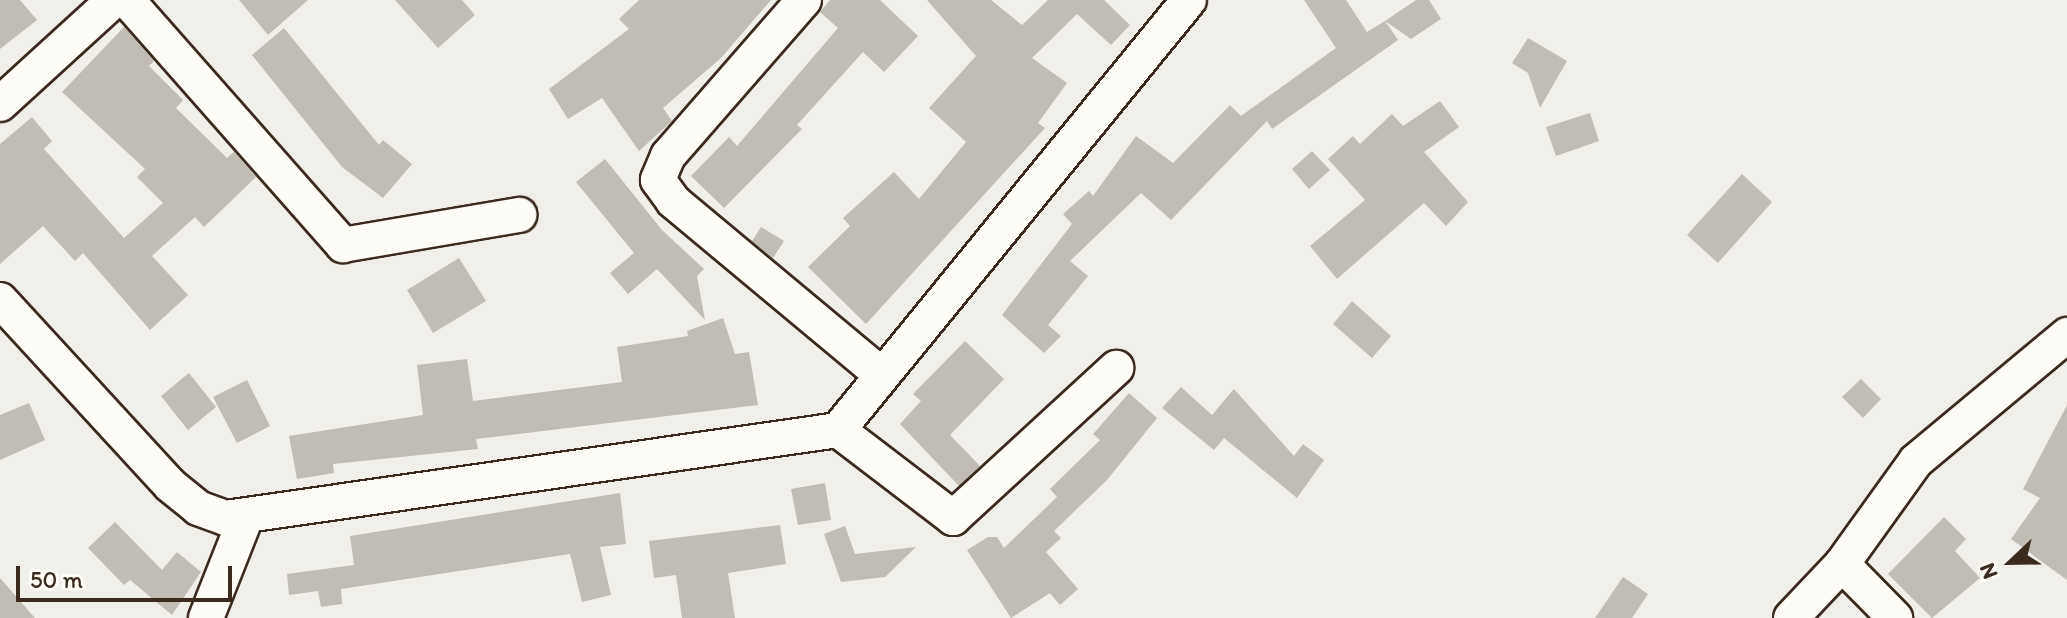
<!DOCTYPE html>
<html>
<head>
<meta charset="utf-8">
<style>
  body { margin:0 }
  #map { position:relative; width:2067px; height:618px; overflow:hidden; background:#f1efea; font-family:Itim,sans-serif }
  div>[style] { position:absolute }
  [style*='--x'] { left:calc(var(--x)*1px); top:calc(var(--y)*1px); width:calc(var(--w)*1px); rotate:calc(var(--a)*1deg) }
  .building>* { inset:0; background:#c1bcb4 }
  .roads { filter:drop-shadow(2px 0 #3b2a1e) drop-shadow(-2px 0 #3b2a1e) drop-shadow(0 2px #3b2a1e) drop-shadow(0 -2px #3b2a1e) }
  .street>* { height:34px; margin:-17px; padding:0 17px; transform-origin:17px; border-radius:17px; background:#fdfcf7 }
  span { translate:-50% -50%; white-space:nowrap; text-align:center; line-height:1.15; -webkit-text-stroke:6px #fdfcf7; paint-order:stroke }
  .north { position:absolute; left:1971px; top:522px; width:80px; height:80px; -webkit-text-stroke:6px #fdfcf7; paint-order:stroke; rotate:248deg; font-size:22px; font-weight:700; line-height:32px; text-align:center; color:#3b2a1e }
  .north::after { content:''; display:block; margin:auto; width:28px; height:36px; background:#3b2a1e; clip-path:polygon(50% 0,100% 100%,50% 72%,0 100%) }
  .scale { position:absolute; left:16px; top:566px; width:216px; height:36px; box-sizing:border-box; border:4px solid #3b2a1e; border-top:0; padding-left:10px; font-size:24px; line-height:28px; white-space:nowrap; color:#3b2a1e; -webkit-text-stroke:6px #fdfcf7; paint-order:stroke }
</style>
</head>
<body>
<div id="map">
  <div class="building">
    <div style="clip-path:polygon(0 0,20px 0,37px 20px,0 49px)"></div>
    <div style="clip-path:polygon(239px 0,308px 0,268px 35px)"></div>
    <div style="clip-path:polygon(395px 0,462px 0,475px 15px,438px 48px)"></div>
    <div style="clip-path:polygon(639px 0,771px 0,721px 58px,663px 108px,672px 121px,639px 151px,602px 98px,568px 119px,549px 89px,629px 29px,619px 19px)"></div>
    <div style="clip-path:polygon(830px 0,880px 0,918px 36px,884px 72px,863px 52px,797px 125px,802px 129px,724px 208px,691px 176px,729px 137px,737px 146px,838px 28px,820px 12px)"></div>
    <div style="clip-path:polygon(927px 0,991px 0,1022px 25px,1048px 0,1104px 0,1130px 25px,1111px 45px,1077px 14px,1032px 58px,1067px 83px,1038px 123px,1045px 128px,866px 324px,808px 267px,850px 226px,843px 218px,894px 172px,919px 199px,966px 142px,929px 108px,976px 56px)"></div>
    <div style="clip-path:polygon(1304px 0,1346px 0,1367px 32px,1385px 21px,1398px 40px,1272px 129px,1267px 121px,1171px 220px,1141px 193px,1070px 261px,1088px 276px,1048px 325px,1061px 336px,1044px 353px,1002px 315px,1072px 224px,1063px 214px,1089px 191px,1093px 196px,1136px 136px,1173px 163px,1230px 105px,1241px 116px,1336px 48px)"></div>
    <div style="clip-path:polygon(1416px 0,1429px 0,1441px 19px,1411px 39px,1385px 21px)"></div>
    <div style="clip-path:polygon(124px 27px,154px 61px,149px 66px,183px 100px,176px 108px,227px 158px,234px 152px,256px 177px,204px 227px,195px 217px,152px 256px,188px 295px,150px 330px,83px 253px,75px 261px,43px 226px,0 264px,0 144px,32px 117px,52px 141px,44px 149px,124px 238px,163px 203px,137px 177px,145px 169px,62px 92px)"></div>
    <div style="clip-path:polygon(284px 28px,379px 145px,383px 140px,412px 164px,383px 198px,342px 167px,252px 55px)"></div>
    <div style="clip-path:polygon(1528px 38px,1567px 61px,1540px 108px,1528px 73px,1512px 63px)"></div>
    <div style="clip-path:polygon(1440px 101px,1459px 127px,1424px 152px,1468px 202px,1446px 226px,1424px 203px,1337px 279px,1310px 246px,1365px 200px,1328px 159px,1353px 136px,1360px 144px,1392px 114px,1403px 126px)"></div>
    <div style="clip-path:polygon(1590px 113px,1599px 141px,1556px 156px,1546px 127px)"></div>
    <div style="clip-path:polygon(1312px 151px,1330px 170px,1309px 189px,1292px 169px)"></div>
    <div style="clip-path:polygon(605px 159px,662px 230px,704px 269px,697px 276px,705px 320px,657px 269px,628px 294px,610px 273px,634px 253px,576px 182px)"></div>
    <div style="clip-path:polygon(1742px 174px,1772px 202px,1718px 263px,1687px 235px)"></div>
    <div style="clip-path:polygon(761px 227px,784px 241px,773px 258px,752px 241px)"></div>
    <div style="clip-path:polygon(459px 258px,486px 301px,433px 333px,407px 290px)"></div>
    <div style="clip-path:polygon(1352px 301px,1391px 336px,1372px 358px,1333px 324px)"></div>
    <div style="clip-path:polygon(723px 318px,735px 354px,749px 352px,758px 405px,476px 439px,478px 449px,333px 464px,334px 473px,297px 479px,289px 436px,423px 415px,417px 365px,467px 359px,473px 401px,622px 382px,617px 347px,688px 336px,687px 331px)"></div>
    <div style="clip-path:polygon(965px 341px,1004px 379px,950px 435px,980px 466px,959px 486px,900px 424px,921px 401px,913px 394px)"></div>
    <div style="clip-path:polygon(189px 373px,216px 407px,188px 430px,161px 396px)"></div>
    <div style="clip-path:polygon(1861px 379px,1881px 399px,1863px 418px,1842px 397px)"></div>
    <div style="clip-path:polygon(247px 380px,270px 426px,237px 443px,213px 397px)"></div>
    <div style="clip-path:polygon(1181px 387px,1212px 415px,1234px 389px,1294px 456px,1303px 444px,1324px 460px,1297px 498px,1224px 438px,1214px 450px,1162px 408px)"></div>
    <div style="clip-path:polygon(1129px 393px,1157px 418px,1107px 480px,1054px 531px,1061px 538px,1046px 552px,1078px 589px,1060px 605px,1050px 593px,1011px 618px,967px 550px,988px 537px,997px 537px,1004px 548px,1057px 497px,1050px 489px,1100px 440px,1093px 434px)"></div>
    <div style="clip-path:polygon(29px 403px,45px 440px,0 460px,0 415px)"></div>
    <div style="clip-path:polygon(2067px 405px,2067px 580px,2011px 539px,2040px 498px,2023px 489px)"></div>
    <div style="clip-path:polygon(825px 483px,831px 520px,798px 525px,791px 489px)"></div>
    <div style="clip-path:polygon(620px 493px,626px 544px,600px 547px,611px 595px,582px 602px,570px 554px,341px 589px,342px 604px,321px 607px,318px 591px,289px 595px,287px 574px,354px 565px,350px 536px)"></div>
    <div style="clip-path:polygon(1944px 517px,1966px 539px,1955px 551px,1980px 578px,1932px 618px,1888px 574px)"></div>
    <div style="clip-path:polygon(115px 522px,162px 570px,177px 552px,201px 572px,172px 615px,130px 580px,124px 585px,88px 548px)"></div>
    <div style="clip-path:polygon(780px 525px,786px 564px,728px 573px,735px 618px,682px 618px,676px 575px,654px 578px,649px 541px)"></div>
    <div style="clip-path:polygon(845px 526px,855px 554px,916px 547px,885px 577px,841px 582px,824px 534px)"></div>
    <div style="clip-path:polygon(1623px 577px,1648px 594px,1632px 618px,1595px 618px)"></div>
    <div style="clip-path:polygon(0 578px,35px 618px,0 618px)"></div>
  </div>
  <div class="roads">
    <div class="street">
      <div style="--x:127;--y:0;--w:327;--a:48.6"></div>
      <div style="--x:343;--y:245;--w:179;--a:-9.7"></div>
      <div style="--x:804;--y:0;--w:207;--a:131.1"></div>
      <div style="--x:668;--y:156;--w:26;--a:113"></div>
      <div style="--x:658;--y:180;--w:26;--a:54"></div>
      <div style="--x:673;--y:201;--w:271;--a:39.8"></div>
      <div style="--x:0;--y:104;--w:154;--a:-42.4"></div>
      <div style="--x:0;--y:300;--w:251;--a:47.4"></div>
      <div style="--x:170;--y:485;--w:36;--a:39"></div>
      <div style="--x:198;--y:508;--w:30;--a:20"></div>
      <div style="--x:226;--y:518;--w:618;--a:-8.18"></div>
      <div style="--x:838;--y:430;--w:555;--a:-50.78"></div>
      <div style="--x:838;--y:430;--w:145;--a:37.4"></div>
      <div style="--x:953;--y:518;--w:222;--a:-42.6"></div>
      <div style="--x:1842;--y:564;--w:76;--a:45.5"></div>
      <div style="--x:206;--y:618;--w:109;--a:-68.4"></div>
      <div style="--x:1791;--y:618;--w:74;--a:-46.6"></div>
      <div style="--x:1842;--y:564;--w:127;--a:-54.3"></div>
      <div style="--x:1916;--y:461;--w:197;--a:-39.8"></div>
    </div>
  </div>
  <div class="north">N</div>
  <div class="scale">50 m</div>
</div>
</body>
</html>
